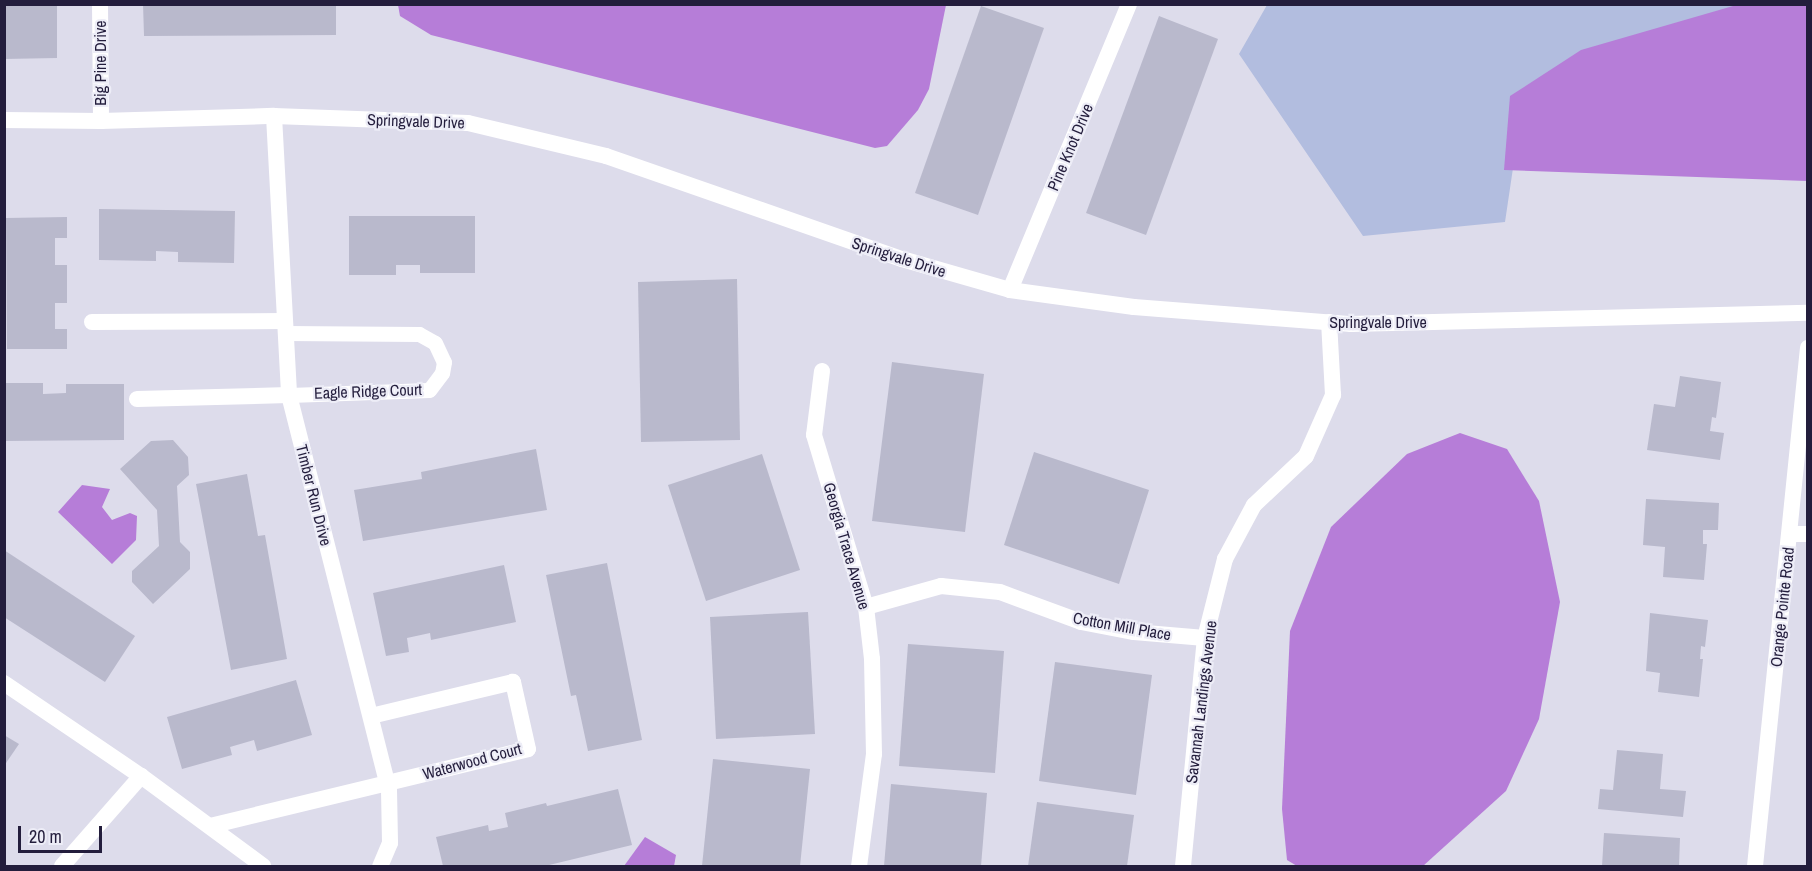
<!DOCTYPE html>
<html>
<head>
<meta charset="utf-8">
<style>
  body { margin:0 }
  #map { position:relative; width:1812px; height:871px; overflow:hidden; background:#dddceb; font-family:"Archivo Narrow",sans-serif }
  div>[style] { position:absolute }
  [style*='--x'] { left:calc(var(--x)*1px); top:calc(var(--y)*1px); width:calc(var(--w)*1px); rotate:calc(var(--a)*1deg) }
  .green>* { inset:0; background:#b2bddf }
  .water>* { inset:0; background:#b67dd8 }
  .building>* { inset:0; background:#b9b9cc }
  .service>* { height:15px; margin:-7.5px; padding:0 7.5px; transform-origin:7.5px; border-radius:7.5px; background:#fff }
  .minor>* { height:16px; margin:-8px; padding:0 8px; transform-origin:8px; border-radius:8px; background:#fff }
  .tertiary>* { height:16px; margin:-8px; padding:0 8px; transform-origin:8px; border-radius:8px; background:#fff }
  span { translate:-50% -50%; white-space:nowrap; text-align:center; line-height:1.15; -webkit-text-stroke:4.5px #ededf7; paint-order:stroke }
  .street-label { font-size:16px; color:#231d3c }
  .frame { position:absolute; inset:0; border:6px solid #231d3c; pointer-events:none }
  .scale { position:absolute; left:18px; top:826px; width:84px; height:27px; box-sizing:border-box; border:3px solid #231d3c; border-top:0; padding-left:8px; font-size:18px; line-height:21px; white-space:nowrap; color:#231d3c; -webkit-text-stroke:4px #ededf7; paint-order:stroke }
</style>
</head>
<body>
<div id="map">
  <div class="green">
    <div style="clip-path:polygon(1267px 5px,1748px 5px,1524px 94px,1505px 222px,1363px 236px,1239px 54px)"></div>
  </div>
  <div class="water">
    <div style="clip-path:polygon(1740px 4px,1807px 5px,1807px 181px,1504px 170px,1510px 96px,1581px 50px)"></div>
    <div style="clip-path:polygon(398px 5px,398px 4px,946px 5px,929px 89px,918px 110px,887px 146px,875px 148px,431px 35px,400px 16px)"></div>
    <div style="clip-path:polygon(1460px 433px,1507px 449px,1539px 501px,1560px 602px,1539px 719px,1506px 791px,1423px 866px,1297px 866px,1287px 860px,1282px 809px,1290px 631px,1331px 527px,1407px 454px)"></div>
    <div style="clip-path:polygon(82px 485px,110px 489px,102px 507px,112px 520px,130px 513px,137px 516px,136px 540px,112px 564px,58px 512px)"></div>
    <div style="clip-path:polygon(645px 837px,676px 855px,674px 866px,624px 866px)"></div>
  </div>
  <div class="building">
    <div style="clip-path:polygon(4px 4px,57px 4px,57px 58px,4px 59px)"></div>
    <div style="clip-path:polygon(143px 4px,336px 4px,336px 35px,144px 36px)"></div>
    <div style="clip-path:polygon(981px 6px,1044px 28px,978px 215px,915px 193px)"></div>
    <div style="clip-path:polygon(1159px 16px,1218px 39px,1146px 235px,1086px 213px)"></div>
    <div style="clip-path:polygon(99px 209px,235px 211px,234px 263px,178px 262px,178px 252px,156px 251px,156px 261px,99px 260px)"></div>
    <div style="clip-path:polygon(349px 216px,475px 216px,475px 273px,420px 273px,420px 265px,396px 265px,396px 275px,349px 275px)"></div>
    <div style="clip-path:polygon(67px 217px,67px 238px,55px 238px,55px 265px,67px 265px,67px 303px,55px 303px,55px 329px,67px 329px,67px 349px,7px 349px,6px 218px)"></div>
    <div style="clip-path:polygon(737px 279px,740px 440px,641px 442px,638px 282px)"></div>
    <div style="clip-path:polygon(892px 362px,984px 374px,965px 532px,872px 521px)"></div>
    <div style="clip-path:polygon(1680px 376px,1721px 382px,1716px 418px,1712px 417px,1710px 431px,1724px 433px,1720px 460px,1647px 450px,1654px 404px,1675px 407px)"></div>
    <div style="clip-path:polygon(4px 383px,43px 383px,43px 394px,66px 393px,66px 384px,124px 384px,124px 440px,4px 441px)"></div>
    <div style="clip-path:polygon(173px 440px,188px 457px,189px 475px,177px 486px,180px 542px,190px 552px,190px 569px,153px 604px,132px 582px,132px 571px,159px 546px,157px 510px,120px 469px,151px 441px)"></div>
    <div style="clip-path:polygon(536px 449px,547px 510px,363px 541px,354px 490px,422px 479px,421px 472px)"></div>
    <div style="clip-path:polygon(1034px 452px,1149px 490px,1119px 584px,1004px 545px)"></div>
    <div style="clip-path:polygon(762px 454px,800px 570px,706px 601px,668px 485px)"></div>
    <div style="clip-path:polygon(247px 474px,258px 536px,265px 535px,287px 659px,231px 670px,196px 484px)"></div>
    <div style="clip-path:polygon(1646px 499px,1719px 503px,1718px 530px,1703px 530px,1703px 544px,1707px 544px,1704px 580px,1663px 577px,1665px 547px,1643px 545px)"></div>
    <div style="clip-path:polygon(4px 550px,135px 636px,105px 682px,4px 617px)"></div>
    <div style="clip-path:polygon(607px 563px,642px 740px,588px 751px,576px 695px,571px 696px,546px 575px)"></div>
    <div style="clip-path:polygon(504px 565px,516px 622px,431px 640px,430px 633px,407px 638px,409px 652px,386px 656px,373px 593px)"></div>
    <div style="clip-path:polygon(808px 612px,815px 734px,716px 739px,710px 617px)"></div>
    <div style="clip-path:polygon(1650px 613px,1708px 620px,1705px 647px,1701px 646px,1700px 659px,1703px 659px,1699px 697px,1658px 692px,1660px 673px,1646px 671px)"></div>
    <div style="clip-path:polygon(908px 644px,1004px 651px,995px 773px,899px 766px)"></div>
    <div style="clip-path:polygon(1055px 662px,1152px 675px,1136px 795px,1039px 781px)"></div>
    <div style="clip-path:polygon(296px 680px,312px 735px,257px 751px,254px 740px,230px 747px,232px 755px,182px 769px,167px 717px)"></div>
    <div style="clip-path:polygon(4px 735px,19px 744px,4px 766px)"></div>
    <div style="clip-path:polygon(1617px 750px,1663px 754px,1660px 789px,1686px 791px,1683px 817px,1598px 809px,1600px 789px,1613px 790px)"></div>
    <div style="clip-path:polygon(713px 759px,810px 769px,800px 866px,702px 866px)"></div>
    <div style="clip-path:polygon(891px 784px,987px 793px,981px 866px,884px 866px)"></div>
    <div style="clip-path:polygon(618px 789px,632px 845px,545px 866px,443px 866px,436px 837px,488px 825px,489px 831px,508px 827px,505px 813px,546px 803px,547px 806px)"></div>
    <div style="clip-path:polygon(1037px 802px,1134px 815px,1127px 866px,1028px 866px)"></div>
    <div style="clip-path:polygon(1604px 833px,1680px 838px,1679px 866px,1602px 866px)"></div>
  </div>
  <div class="service">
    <div style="--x:285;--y:333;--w:134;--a:0.4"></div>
    <div style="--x:419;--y:334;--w:18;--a:29"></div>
    <div style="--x:435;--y:343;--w:21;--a:65"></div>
    <div style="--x:444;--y:362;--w:11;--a:100"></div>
    <div style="--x:442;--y:373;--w:21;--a:127"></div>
    <div style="--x:429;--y:390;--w:140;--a:178"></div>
  </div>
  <div class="minor">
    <div style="--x:100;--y:4;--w:117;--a:89.5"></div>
    <div style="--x:274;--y:116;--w:279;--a:86.9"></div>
    <div style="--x:289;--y:395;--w:407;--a:75.8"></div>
    <div style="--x:389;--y:790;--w:53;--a:88.9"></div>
    <div style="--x:390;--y:843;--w:25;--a:113"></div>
    <div style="--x:1010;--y:290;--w:310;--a:-67.4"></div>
    <div style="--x:92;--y:322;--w:192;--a:-0.3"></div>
    <div style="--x:822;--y:371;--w:64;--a:97.1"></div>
    <div style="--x:814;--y:435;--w:180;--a:73.2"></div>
    <div style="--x:866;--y:607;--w:52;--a:83.4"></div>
    <div style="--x:872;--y:659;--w:95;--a:88.8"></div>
    <div style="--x:874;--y:754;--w:113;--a:97.6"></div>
    <div style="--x:137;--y:399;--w:152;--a:-1.5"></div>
    <div style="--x:1790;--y:534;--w:18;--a:0"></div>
    <div style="--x:866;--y:607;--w:78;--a:-15.6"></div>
    <div style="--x:941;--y:586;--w:59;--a:5.8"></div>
    <div style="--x:1000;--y:592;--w:86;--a:20.3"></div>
    <div style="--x:1081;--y:622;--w:54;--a:10.7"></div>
    <div style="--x:1134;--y:632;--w:71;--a:4.8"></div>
    <div style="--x:4;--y:683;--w:166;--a:34.2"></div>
    <div style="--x:141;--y:776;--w:152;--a:36.4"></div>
    <div style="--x:210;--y:826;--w:327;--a:-13.6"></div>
    <div style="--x:528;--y:749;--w:69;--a:-102.6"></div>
    <div style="--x:513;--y:682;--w:146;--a:166.5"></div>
    <div style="--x:62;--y:866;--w:120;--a:-48.7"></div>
    <div style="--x:1183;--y:866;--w:229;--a:-84.5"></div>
    <div style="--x:1205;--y:638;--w:81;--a:-75.8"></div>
    <div style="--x:1225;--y:559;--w:61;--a:-61.8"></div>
    <div style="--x:1254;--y:505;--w:71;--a:-43.3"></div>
    <div style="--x:1306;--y:456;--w:67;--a:-66.1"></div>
    <div style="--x:1333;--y:395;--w:73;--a:-93.1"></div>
    <div style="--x:1755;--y:866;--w:521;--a:-84.16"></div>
  </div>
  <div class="tertiary">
    <div style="--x:4;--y:120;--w:97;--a:0.6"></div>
    <div style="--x:101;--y:121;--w:173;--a:-1.7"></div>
    <div style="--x:274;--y:116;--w:194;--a:2.1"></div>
    <div style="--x:468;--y:123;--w:142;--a:13.4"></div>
    <div style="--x:606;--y:156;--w:313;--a:19.2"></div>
    <div style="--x:902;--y:259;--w:112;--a:16"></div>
    <div style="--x:1010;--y:290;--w:125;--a:7.8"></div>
    <div style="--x:1134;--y:307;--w:218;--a:4.5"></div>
    <div style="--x:1351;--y:324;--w:457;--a:-1.4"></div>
  </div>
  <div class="street-label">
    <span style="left:100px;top:63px;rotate:-90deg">Big Pine Drive</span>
    <span style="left:416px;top:121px;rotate:2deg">Springvale Drive</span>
    <span style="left:1070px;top:147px;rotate:-67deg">Pine Knot Drive</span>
    <span style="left:899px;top:257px;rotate:18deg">Springvale Drive</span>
    <span style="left:1378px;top:322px">Springvale Drive</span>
    <span style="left:368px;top:391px;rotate:-2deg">Eagle Ridge Court</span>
    <span style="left:314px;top:495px;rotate:76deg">Timber Run Drive</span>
    <span style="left:847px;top:546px;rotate:74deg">Georgia Trace Avenue</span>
    <span style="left:1782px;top:607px;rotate:-84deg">Orange Pointe Road</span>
    <span style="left:1122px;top:626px;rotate:10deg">Cotton Mill Place</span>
    <span style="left:1201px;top:702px;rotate:-83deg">Savannah Landings Avenue</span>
    <span style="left:472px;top:761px;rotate:-15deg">Waterwood Court</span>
  </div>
  <div class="frame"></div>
  <div class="scale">20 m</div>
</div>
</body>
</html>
